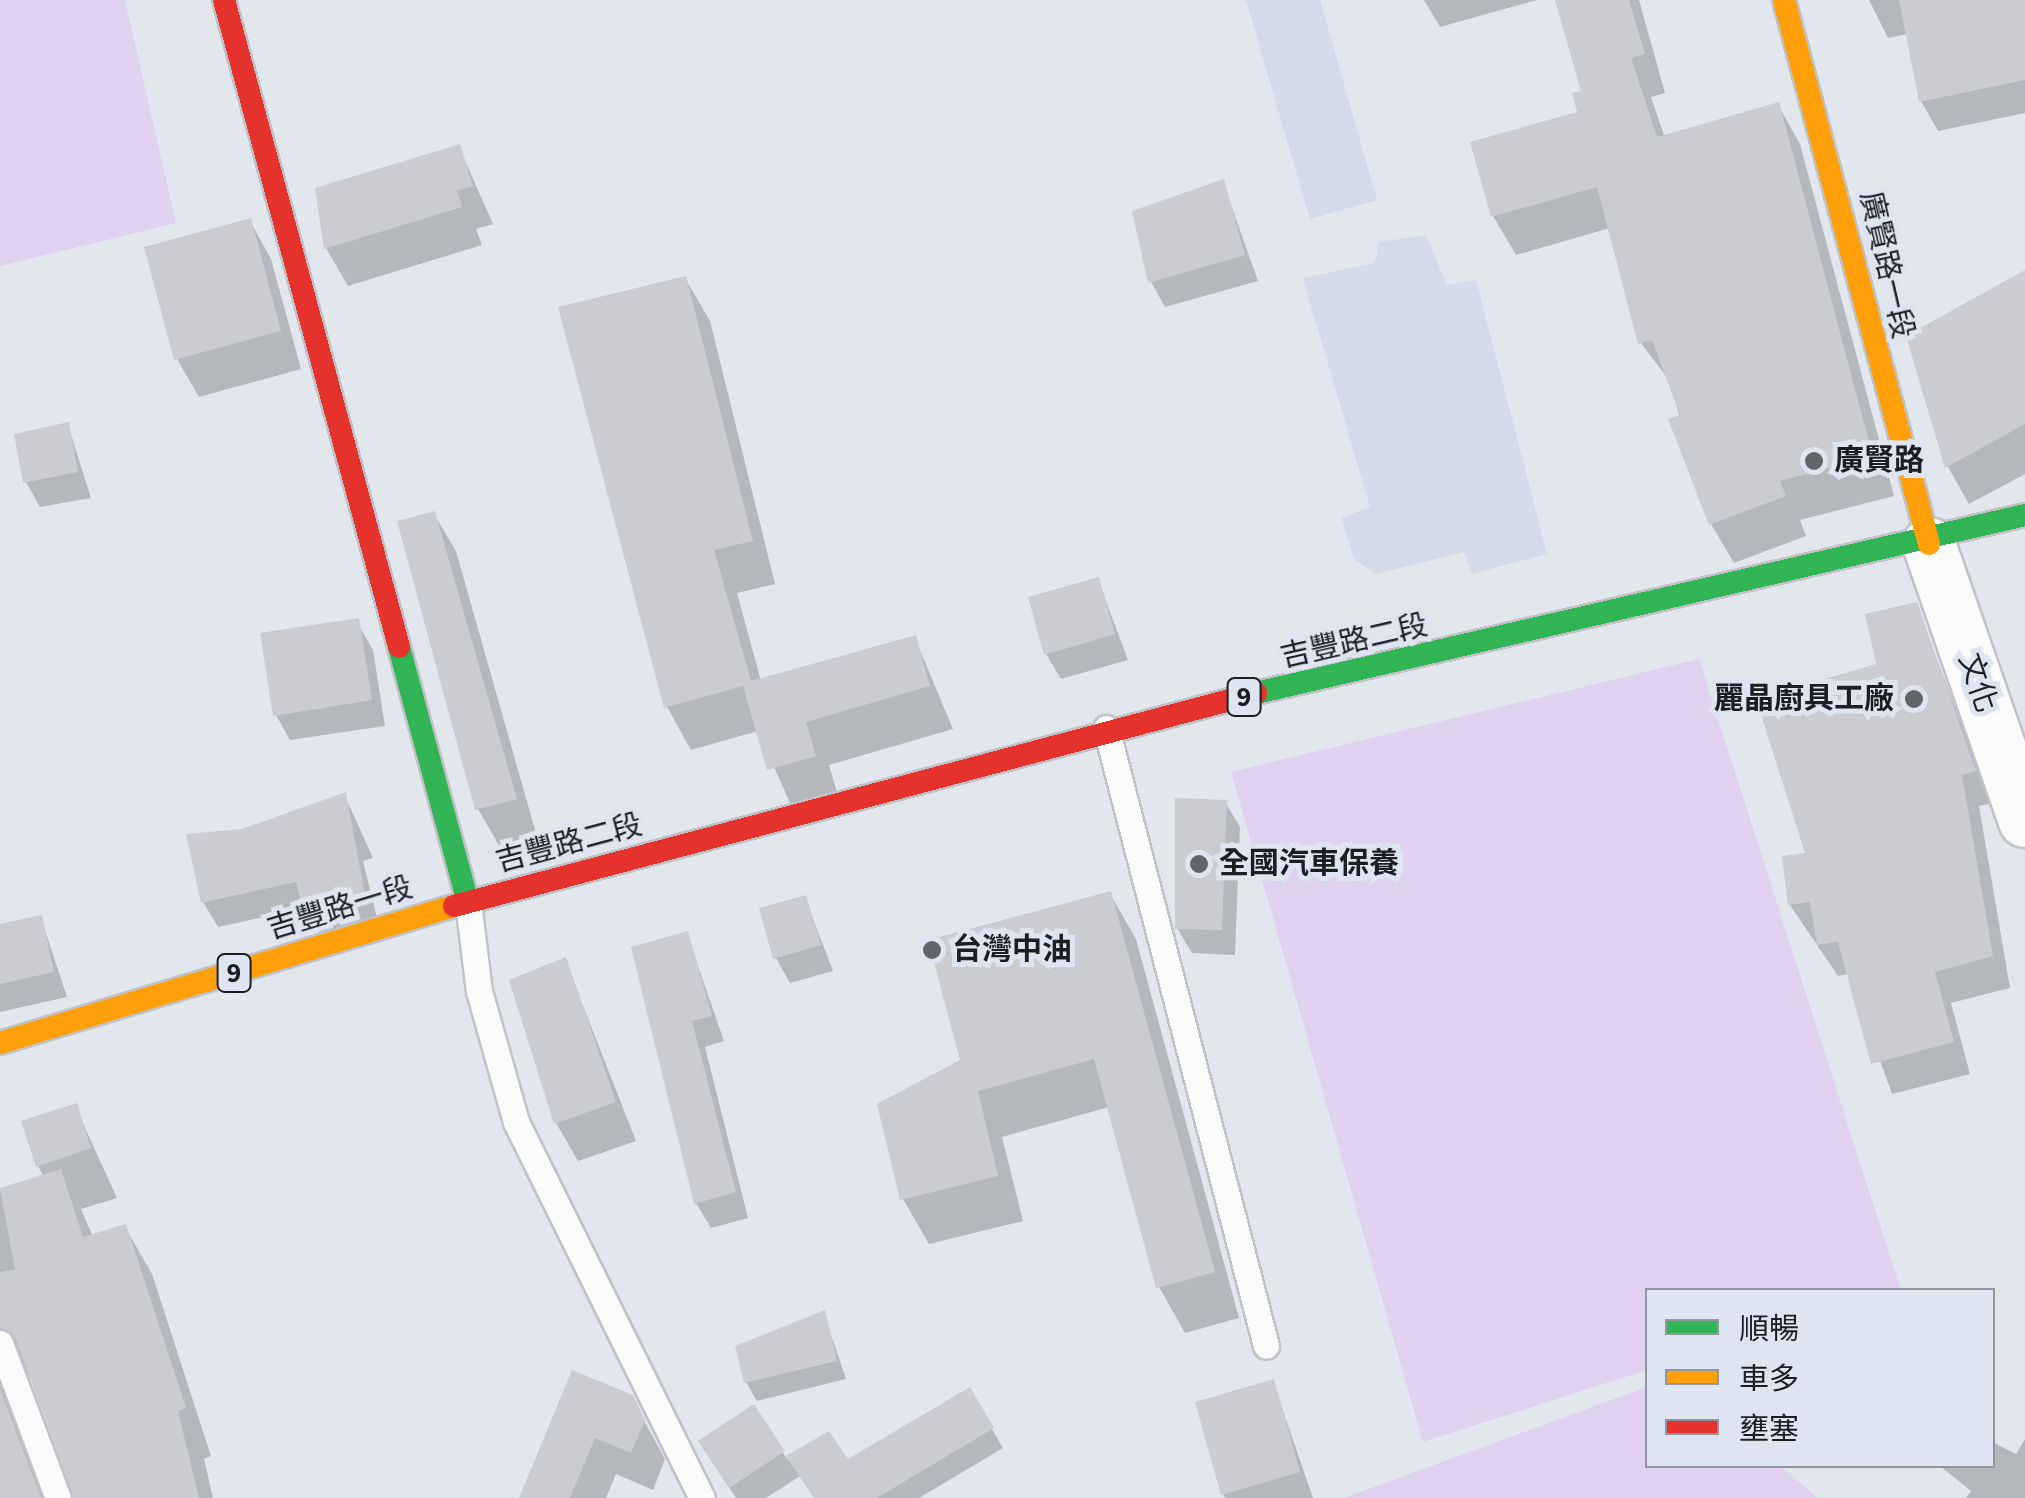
<!DOCTYPE html>
<html>
<head>
<meta charset="utf-8">
<style>
  body { margin:0 }
  #map { position:relative; width:2025px; height:1498px; overflow:hidden; background:#e2e6ed; font-family:"Source Sans 3","Noto Sans TC",sans-serif }
  div>[style] { position:absolute }
  [style*='--x'] { left:calc(var(--x)*1px); top:calc(var(--y)*1px); width:calc(var(--w)*1px); rotate:calc(var(--a)*1deg) }
  .built>* { inset:0; background:#d3dae8 }
  .green>* { inset:0; background:#e0d2ee }
  .shadow>* { inset:0; background:#0003 }
  .building>* { inset:0; background:#caccd2 }
  .roads { filter:drop-shadow(2px 0 #c0c2c8) drop-shadow(-2px 0 #c0c2c8) drop-shadow(0 2px #c0c2c8) drop-shadow(0 -2px #c0c2c8) }
  .lane>* { height:25px; margin:-12.5px; padding:0 12.5px; transform-origin:12.5px; border-radius:12.5px; background:#fbfbfc }
  .street>* { height:52px; margin:-26px; padding:0 26px; transform-origin:26px; border-radius:26px; background:#fbfbfc }
  .fast>* { height:22px; margin:-11px; padding:0 11px; transform-origin:11px; border-radius:11px; background:#30b455 }
  .slow>* { height:22px; margin:-11px; padding:0 11px; transform-origin:11px; border-radius:11px; background:#ff9f0a }
  .jam>* { height:22px; margin:-11px; padding:0 11px; transform-origin:11px; border-radius:11px; background:#e5322d }
  .dots>* { width:28px; height:28px; translate:-50% -50%; box-sizing:border-box; border:5px solid #dee5f1; border-radius:50% }
  span { translate:-50% -50%; white-space:nowrap; text-align:center; line-height:1.15; -webkit-text-stroke:10px #dee5f1; paint-order:stroke }
  .shield-label span { padding:2px 8px; background:#dee5f1; border:2px solid; border-radius:8px; -webkit-text-stroke-width:0 }
  .shield-label { font-size:28px; color:#1b1e22; font-weight:700 }
  .street-label { font-size:30px; color:#1b1e22 }
  .poi-label { font-size:30px; color:#1b1e22; font-weight:700 }
  .left { translate:0 -50%; text-align:left }
  .right { translate:-100% -50%; text-align:right }
  .legend { position:absolute; left:1645px; top:1288px; width:350px; height:180px; box-sizing:border-box; background:#dee5f1; border:2px solid #90959e; margin:0; padding:12px 18px; list-style:none; font-size:30px; color:#1b1e22 }
  .legend li { display:flex; align-items:center; gap:20px; height:50px }
  .legend b { width:50px; border:2px solid #90959e }
</style>
</head>
<body>
<div id="map">
  <div class="built">
    <div style="clip-path:polygon(1246px 0,1320px 0,1377px 200px,1310px 219px)"></div>
    <div style="clip-path:polygon(1426px 235px,1447px 285px,1476px 280px,1547px 554px,1472px 574px,1464px 552px,1376px 574px,1354px 559px,1342px 518px,1370px 507px,1303px 278px,1375px 263px,1379px 242px)"></div>
  </div>
  <div class="green">
    <div style="clip-path:polygon(0 0,125px 0,176px 223px,0 266px)"></div>
    <div style="clip-path:polygon(1699px 659px,1900px 1288px,1648px 1290px,1647px 1370px,1423px 1442px,1231px 772px)"></div>
    <div style="clip-path:polygon(1647px 1387px,1648px 1466px,1780px 1466px,1818px 1498px,1344px 1498px)"></div>
  </div>
  <div class="shadow">
    <div style="clip-path:polygon(1424px 0,1537px 0,1440px 27px)"></div>
    <div style="clip-path:polygon(1557px 0,1639px 0,1665px 93px,1651px 97px,1665px 138px,1778px 105px,1800px 144px,1894px 496px,1800px 520px,1806px 536px,1734px 563px,1711px 524px,1669px 380px,1641px 343px,1610px 228px,1516px 255px,1493px 216px,1580px 114px,1584px 92px)"></div>
    <div style="clip-path:polygon(1869px 0,2025px 0,2025px 113px,1938px 131px,1921px 101px,1908px 34px,1888px 38px)"></div>
    <div style="clip-path:polygon(459px 147px,493px 224px,476px 229px,482px 245px,348px 286px,326px 248px,317px 190px)"></div>
    <div style="clip-path:polygon(1223px 182px,1258px 281px,1165px 307px,1151px 282px)"></div>
    <div style="clip-path:polygon(250px 221px,271px 259px,301px 369px,199px 397px,177px 359px)"></div>
    <div style="clip-path:polygon(2025px 273px,2025px 474px,1969px 504px,1948px 467px,1909px 337px)"></div>
    <div style="clip-path:polygon(685px 278px,710px 321px,775px 584px,737px 593px,761px 681px,915px 638px,953px 729px,829px 765px,839px 799px,794px 812px,758px 731px,691px 750px,667px 707px)"></div>
    <div style="clip-path:polygon(68px 425px,91px 498px,40px 507px,26px 482px)"></div>
    <div style="clip-path:polygon(434px 514px,456px 551px,537px 837px,500px 847px,478px 809px)"></div>
    <div style="clip-path:polygon(1098px 580px,1128px 660px,1061px 679px,1046px 654px)"></div>
    <div style="clip-path:polygon(1916px 605px,1992px 803px,1979px 806px,2010px 988px,1951px 1003px,1970px 1074px,1892px 1094px,1849px 974px,1838px 976px,1790px 905px,1878px 666px)"></div>
    <div style="clip-path:polygon(358px 624px,373px 650px,385px 726px,290px 740px,276px 715px)"></div>
    <div style="clip-path:polygon(345px 796px,373px 858px,363px 861px,378px 922px,320px 936px,305px 908px,218px 927px,203px 902px,243px 832px)"></div>
    <div style="clip-path:polygon(1225px 802px,1240px 827px,1235px 955px,1192px 953px,1177px 928px)"></div>
    <div style="clip-path:polygon(1110px 894px,1136px 939px,1239px 1318px,1185px 1333px,1159px 1287px,1109px 1107px,1002px 1137px,1023px 1221px,929px 1244px,903px 1199px)"></div>
    <div style="clip-path:polygon(805px 898px,833px 971px,790px 983px,776px 958px)"></div>
    <div style="clip-path:polygon(41px 918px,67px 997px,0 1012px,0 927px)"></div>
    <div style="clip-path:polygon(687px 934px,724px 1041px,705px 1047px,748px 1218px,711px 1228px,696px 1203px)"></div>
    <div style="clip-path:polygon(565px 960px,636px 1141px,578px 1161px,556px 1123px,512px 981px)"></div>
    <div style="clip-path:polygon(75px 1106px,117px 1198px,81px 1209px,93px 1237px,125px 1227px,152px 1274px,211px 1456px,204px 1459px,213px 1498px,75px 1498px,33px 1379px,22px 1373px,53px 1498px,0 1498px,0 1191px,44px 1177px,38px 1166px)"></div>
    <div style="clip-path:polygon(824px 1314px,846px 1379px,757px 1401px,746px 1382px)"></div>
    <div style="clip-path:polygon(1273px 1382px,1313px 1498px,1225px 1498px,1223px 1494px)"></div>
    <div style="clip-path:polygon(969px 1390px,1003px 1448px,919px 1498px,815px 1498px,800px 1476px,766px 1498px,736px 1498px,716px 1467px,753px 1407px,787px 1459px,828px 1434px,847px 1463px)"></div>
    <div style="clip-path:polygon(631px 1397px,665px 1459px,653px 1490px,616px 1474px,606px 1498px,526px 1498px)"></div>
    <div style="clip-path:polygon(2025px 1439px,2025px 1498px,1966px 1498px,1971px 1491px,1940px 1466px,1992px 1466px,1992px 1442px,2016px 1454px)"></div>
  </div>
  <div class="building">
    <div style="clip-path:polygon(1555px 0,1629px 0,1645px 54px,1631px 58px,1657px 137px,1779px 102px,1873px 457px,1780px 481px,1786px 496px,1709px 525px,1668px 419px,1680px 415px,1652px 340px,1638px 344px,1597px 187px,1491px 217px,1470px 142px,1577px 112px,1572px 93px,1581px 91px)"></div>
    <div style="clip-path:polygon(1899px 0,2025px 0,2025px 80px,1919px 102px)"></div>
    <div style="clip-path:polygon(460px 144px,473px 186px,457px 191px,462px 207px,324px 249px,315px 188px)"></div>
    <div style="clip-path:polygon(1224px 179px,1245px 255px,1148px 283px,1132px 211px)"></div>
    <div style="clip-path:polygon(251px 218px,281px 331px,174px 360px,144px 247px)"></div>
    <div style="clip-path:polygon(2025px 270px,2025px 424px,1945px 468px,1906px 336px)"></div>
    <div style="clip-path:polygon(686px 276px,753px 541px,714px 550px,751px 681px,916px 635px,930px 686px,806px 722px,816px 756px,767px 770px,743px 686px,664px 708px,558px 307px)"></div>
    <div style="clip-path:polygon(69px 422px,78px 472px,23px 483px,14px 434px)"></div>
    <div style="clip-path:polygon(435px 511px,517px 799px,475px 810px,397px 521px)"></div>
    <div style="clip-path:polygon(1099px 577px,1115px 634px,1044px 655px,1028px 597px)"></div>
    <div style="clip-path:polygon(1917px 602px,1976px 771px,1962px 775px,1993px 956px,1935px 972px,1954px 1042px,1871px 1064px,1838px 942px,1817px 945px,1810px 902px,1788px 905px,1782px 856px,1805px 853px,1756px 699px,1876px 664px,1865px 614px)"></div>
    <div style="clip-path:polygon(359px 618px,372px 700px,273px 716px,260px 633px)"></div>
    <div style="clip-path:polygon(346px 792px,365px 896px,303px 911px,296px 882px,201px 903px,186px 834px,242px 829px)"></div>
    <div style="clip-path:polygon(1175px 798px,1227px 800px,1222px 930px,1175px 929px)"></div>
    <div style="clip-path:polygon(1111px 891px,1215px 1272px,1156px 1288px,1094px 1059px,978px 1091px,998px 1176px,900px 1200px,877px 1104px,960px 1060px,928px 940px)"></div>
    <div style="clip-path:polygon(806px 895px,821px 945px,773px 959px,759px 908px)"></div>
    <div style="clip-path:polygon(42px 915px,54px 972px,0 984px,0 924px)"></div>
    <div style="clip-path:polygon(688px 931px,712px 1016px,692px 1021px,736px 1192px,694px 1204px,631px 947px)"></div>
    <div style="clip-path:polygon(566px 957px,616px 1102px,554px 1124px,509px 980px)"></div>
    <div style="clip-path:polygon(77px 1103px,91px 1148px,36px 1167px,21px 1121px)"></div>
    <div style="clip-path:polygon(61px 1169px,83px 1237px,126px 1224px,186px 1408px,178px 1411px,199px 1498px,74px 1498px,15px 1337px,0 1327px,0 1272px,15px 1270px,0 1188px)"></div>
    <div style="clip-path:polygon(825px 1310px,837px 1361px,744px 1383px,735px 1346px)"></div>
    <div style="clip-path:polygon(572px 1370px,633px 1395px,645px 1420px,631px 1453px,595px 1438px,570px 1498px,519px 1498px)"></div>
    <div style="clip-path:polygon(1274px 1379px,1300px 1472px,1221px 1495px,1195px 1402px)"></div>
    <div style="clip-path:polygon(970px 1387px,994px 1428px,877px 1498px,814px 1498px,786px 1456px,829px 1431px,848px 1459px)"></div>
    <div style="clip-path:polygon(0 1389px,41px 1498px,0 1498px)"></div>
    <div style="clip-path:polygon(754px 1404px,785px 1451px,729px 1488px,698px 1441px)"></div>
  </div>
  <div class="roads">
    <div class="lane">
      <div style="--x:1106;--y:728;--w:638;--a:75.48"></div>
      <div style="--x:468;--y:902;--w:90;--a:83"></div>
      <div style="--x:479;--y:991;--w:136;--a:74.2"></div>
      <div style="--x:516;--y:1122;--w:419;--a:63.7"></div>
      <div style="--x:0;--y:1343;--w:165;--a:69.5"></div>
    </div>
    <div class="street">
      <div style="--x:1929;--y:544;--w:293;--a:70.9"></div>
    </div>
    <div class="fast">
      <div style="--x:399;--y:647;--w:264;--a:74.9"></div>
      <div style="--x:1256;--y:693;--w:789;--a:-13.03"></div>
    </div>
    <div class="slow">
      <div style="--x:1784;--y:0;--w:563;--a:75.08"></div>
      <div style="--x:0;--y:1043;--w:474;--a:-16.8"></div>
    </div>
    <div class="jam">
      <div style="--x:224;--y:0;--w:670;--a:74.86"></div>
      <div style="--x:454;--y:906;--w:830;--a:-14.87"></div>
    </div>
  </div>
  <div class="dots">
    <div style="left:1814px;top:461px;background:#616469"></div>
    <div style="left:1914px;top:699px;background:#616469"></div>
    <div style="left:1199px;top:864px;background:#616469"></div>
    <div style="left:932px;top:950px;background:#616469"></div>
  </div>
  <div class="shield-label">
    <span style="left:1244px;top:697px">9</span>
    <span style="left:234px;top:973px">9</span>
  </div>
  <div class="street-label">
    <span style="left:1886px;top:265px;rotate:77deg">廣賢路一段</span>
    <span style="left:1354px;top:642px;rotate:-13deg">吉豐路二段</span>
    <span style="left:1977px;top:683px;rotate:71deg">文化</span>
    <span style="left:569px;top:844px;rotate:-15deg">吉豐路二段</span>
    <span style="left:340px;top:909px;rotate:-17deg">吉豐路一段</span>
  </div>
  <div class="poi-label">
    <span class="left" style="left:1834px;top:461px">廣賢路</span>
    <span class="right" style="left:1894px;top:699px">麗晶廚具工廠</span>
    <span class="left" style="left:1219px;top:864px">全國汽車保養</span>
    <span class="left" style="left:952px;top:950px">台灣中油</span>
  </div>
  <ul class="legend">
  <li><b style="height:12px;background:#30b455"></b>順暢</li>
  <li><b style="height:12px;background:#ff9f0a"></b>車多</li>
  <li><b style="height:12px;background:#e5322d"></b>壅塞</li>
  </ul>
</div>
</body>
</html>
